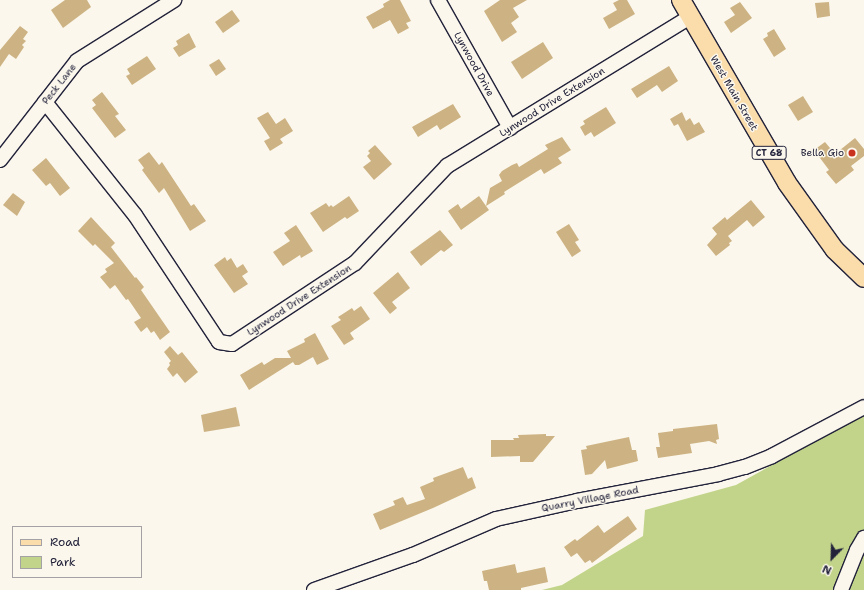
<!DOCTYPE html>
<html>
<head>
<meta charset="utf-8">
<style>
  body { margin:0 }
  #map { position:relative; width:864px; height:590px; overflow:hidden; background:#fbf7ec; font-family:"Shantell Sans",sans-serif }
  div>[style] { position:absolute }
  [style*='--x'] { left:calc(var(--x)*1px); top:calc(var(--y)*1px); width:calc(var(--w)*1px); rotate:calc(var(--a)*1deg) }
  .green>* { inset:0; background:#c1d489 }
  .building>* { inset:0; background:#cdb383 }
  .roads { filter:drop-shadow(1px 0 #22223b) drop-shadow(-1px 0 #22223b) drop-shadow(0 1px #22223b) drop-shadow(0 -1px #22223b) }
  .minor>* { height:14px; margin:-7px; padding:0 7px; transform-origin:7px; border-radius:7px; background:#fbf7ec }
  .major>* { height:18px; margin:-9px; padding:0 9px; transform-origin:9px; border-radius:9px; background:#faddab }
  .dots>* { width:11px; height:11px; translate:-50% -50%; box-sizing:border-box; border:2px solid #fbf7ec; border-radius:50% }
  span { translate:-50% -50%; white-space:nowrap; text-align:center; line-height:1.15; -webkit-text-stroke:3px #fbf7ec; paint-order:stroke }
  .shield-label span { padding:1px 3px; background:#fbf7ec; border:1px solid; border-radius:3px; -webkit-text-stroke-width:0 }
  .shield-label { font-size:9px; color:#22223b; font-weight:700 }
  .street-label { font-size:10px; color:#22223b }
  .poi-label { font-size:10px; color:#22223b }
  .right { translate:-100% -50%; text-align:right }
  .legend { position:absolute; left:12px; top:526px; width:130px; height:52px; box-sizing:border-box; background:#fbf7ec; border:1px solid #a4a2a5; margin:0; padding:5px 7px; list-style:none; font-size:12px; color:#22223b }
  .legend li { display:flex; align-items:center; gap:8px; height:20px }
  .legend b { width:20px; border:1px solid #a4a2a5 }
  .north { position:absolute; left:812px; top:538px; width:40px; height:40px; -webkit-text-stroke:3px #fbf7ec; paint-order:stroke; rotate:203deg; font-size:11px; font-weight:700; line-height:16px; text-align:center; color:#22223b }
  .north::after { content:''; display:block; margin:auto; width:14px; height:18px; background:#22223b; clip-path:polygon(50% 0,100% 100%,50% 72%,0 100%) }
</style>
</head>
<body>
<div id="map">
  <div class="green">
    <div style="clip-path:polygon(864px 414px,864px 590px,542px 590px,562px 585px,643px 536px,645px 510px,736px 485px)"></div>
  </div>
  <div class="building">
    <div style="clip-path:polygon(65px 0,87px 0,91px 7px,63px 28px,51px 10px)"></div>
    <div style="clip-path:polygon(390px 0,400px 0,411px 21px,406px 23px,409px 28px,398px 34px,390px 20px,373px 29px,366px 17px,384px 7px,383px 4px)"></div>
    <div style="clip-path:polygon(500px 0,527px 0,513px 8px,519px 17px,511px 23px,517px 32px,502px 42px,484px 11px)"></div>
    <div style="clip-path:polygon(619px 0,627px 0,635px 14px,609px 29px,603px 18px,617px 10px,613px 3px)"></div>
    <div style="clip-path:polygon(740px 2px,752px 18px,731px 33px,724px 22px,735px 15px,730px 8px)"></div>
    <div style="clip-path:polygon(829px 2px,830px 16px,817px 18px,815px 3px)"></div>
    <div style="clip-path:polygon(232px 10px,240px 21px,223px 33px,215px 22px)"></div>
    <div style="clip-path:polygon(20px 26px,28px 32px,23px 39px,26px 41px,22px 45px,24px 47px,16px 59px,9px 54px,0 67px,0 50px)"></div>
    <div style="clip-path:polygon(774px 29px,786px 49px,774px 57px,763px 39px,768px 36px,767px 33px)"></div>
    <div style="clip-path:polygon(189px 33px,196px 47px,179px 57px,173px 48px,178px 45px,176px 41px)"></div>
    <div style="clip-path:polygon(543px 42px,553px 58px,522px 79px,511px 62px)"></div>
    <div style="clip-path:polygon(147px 56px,156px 69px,132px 85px,126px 76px,130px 74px,127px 69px)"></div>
    <div style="clip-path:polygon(219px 59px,226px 69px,216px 76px,209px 65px)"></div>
    <div style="clip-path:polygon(669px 66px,678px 81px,662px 92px,657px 85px,637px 98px,631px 89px)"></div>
    <div style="clip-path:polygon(102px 92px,119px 114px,115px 116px,126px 130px,115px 138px,92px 108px,96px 105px,92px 100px)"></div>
    <div style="clip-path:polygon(803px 96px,813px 112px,798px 121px,788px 105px)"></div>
    <div style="clip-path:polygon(453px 104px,461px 117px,440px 130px,437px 125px,418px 137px,412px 127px)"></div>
    <div style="clip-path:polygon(606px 107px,616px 123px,594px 137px,591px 132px,585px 136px,580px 127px,585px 124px,583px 121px)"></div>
    <div style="clip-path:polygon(268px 112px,276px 124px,285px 118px,293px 131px,280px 139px,283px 143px,270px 151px,264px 141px,270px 138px,257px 118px)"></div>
    <div style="clip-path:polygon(682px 112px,686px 121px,690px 118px,694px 125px,699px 122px,705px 132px,687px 141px,678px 124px,674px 126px,670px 119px)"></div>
    <div style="clip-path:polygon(562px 137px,571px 150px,558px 158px,562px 163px,544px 174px,541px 169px,504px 192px,505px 194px,486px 206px,489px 210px,461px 230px,448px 211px,458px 204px,461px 209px,479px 196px,486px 206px,490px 188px,502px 181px,499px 175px,502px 171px,512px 165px,517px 163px,519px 167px,548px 149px,545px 145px)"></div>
    <div style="clip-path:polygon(855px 138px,864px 149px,864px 156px,851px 166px,854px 170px,836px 184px,826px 172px,829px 170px,814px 150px,825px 142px,835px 154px)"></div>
    <div style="clip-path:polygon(375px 145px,392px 164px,374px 180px,363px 167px,371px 161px,367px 156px,370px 153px,368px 151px)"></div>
    <div style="clip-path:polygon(149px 152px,159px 165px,162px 162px,191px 206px,194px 204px,206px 221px,190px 231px,164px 188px,159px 193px,142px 170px,144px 168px,138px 160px)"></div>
    <div style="clip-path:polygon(46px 158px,70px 188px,60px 196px,50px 183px,46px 186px,32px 170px)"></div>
    <div style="clip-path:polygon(13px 193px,25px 202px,17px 216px,3px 205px)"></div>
    <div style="clip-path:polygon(349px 196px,359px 211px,347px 219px,345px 217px,323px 232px,310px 213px,326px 203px,329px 207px,331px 205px,333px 207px)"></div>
    <div style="clip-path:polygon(751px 200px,765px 217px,753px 227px,747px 220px,728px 236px,732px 241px,729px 243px,730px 245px,716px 256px,707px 245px,717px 234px,712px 228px,725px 217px,727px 220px)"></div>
    <div style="clip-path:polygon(91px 217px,115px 243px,111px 247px,135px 278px,136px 277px,144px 287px,141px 290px,170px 332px,160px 340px,154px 331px,151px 333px,147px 327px,141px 332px,134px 322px,141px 318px,128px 299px,126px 300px,115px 285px,110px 289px,100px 277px,107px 272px,105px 269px,114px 263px,95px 244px,93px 246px,78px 231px)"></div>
    <div style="clip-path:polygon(569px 224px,579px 240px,575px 242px,581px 251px,572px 257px,556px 232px)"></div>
    <div style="clip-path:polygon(296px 225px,313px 251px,301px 258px,300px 255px,283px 266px,273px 252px,290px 241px,284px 233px)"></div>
    <div style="clip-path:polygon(440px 230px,453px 245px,444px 252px,441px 250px,421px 266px,410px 252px)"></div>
    <div style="clip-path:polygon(225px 257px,227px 261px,231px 258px,237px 268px,243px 264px,248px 272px,242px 276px,248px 284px,234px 293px,214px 265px)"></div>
    <div style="clip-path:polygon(398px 272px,410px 288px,392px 302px,397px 308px,390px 314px,373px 293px)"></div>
    <div style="clip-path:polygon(361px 306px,370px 319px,350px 333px,354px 339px,344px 345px,331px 326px,341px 320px,338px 317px,352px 308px,354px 311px)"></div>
    <div style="clip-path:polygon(315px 333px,329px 359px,317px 365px,313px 357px,299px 365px,295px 365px,293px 362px,249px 390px,240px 375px,262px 362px,264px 365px,275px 358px,291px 358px,287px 351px,305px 342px,304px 339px)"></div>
    <div style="clip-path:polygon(170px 346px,178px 355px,182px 352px,198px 372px,185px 383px,177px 373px,173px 377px,167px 369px,170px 365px,169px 363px,171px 361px,164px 352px)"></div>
    <div style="clip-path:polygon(236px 407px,240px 426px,204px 432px,201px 415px)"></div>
    <div style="clip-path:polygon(717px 424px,719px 439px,716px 440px,717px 444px,709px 441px,690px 444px,692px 453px,658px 458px,656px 447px,660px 447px,658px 433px,673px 431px,673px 429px)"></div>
    <div style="clip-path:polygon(546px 434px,546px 436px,555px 436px,533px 462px,520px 462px,520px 456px,491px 457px,491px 440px,514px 440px,513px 438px,519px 438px,518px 435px)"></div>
    <div style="clip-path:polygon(629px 437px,632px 450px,636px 450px,638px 461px,607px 469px,605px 460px,592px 474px,585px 475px,581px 450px,587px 449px,586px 446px)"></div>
    <div style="clip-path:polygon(463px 467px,468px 479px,472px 477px,476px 488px,433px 508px,380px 530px,373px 514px,395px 505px,393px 501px,403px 497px,407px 505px,425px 499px,420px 487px,434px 481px,433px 478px)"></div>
    <div style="clip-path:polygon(628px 516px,637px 529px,592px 563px,590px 560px,585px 563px,577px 553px,571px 557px,564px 547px,575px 539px,577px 541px,598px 525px,604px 533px)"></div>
    <div style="clip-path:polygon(515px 564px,517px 573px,545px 567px,548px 582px,521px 588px,521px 590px,489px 590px,487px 581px,484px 581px,482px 571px)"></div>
  </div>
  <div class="roads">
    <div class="minor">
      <div style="--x:438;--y:0;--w:147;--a:60.6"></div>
      <div style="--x:45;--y:102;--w:144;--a:51.5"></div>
      <div style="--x:135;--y:215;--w:152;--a:56.5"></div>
      <div style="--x:219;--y:342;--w:13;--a:9"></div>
      <div style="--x:232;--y:344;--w:147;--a:-33.4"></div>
      <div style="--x:355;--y:263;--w:134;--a:-46.5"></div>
      <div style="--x:447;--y:166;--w:285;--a:-31.5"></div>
      <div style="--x:0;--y:160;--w:125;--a:-52.1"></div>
      <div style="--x:77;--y:61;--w:115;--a:-32.2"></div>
      <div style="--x:314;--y:590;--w:105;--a:-19.5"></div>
      <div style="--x:413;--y:555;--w:90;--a:-23.4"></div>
      <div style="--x:496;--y:519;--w:83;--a:-12.5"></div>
      <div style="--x:577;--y:501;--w:144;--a:-10.8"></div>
      <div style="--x:718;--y:474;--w:28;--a:-15"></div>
      <div style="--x:745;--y:467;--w:29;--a:-22"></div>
      <div style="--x:772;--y:456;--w:104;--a:-28"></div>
      <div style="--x:841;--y:590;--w:43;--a:-68.2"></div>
      <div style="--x:857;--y:550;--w:14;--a:-60"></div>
    </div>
    <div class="major">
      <div style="--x:681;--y:0;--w:211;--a:59.9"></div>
      <div style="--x:787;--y:183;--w:82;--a:54.4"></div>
      <div style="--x:835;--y:250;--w:40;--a:44"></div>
    </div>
  </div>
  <div class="dots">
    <div style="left:852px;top:153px;background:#c8321e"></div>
  </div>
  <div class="shield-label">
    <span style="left:769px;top:153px">CT 68</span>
  </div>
  <div class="street-label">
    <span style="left:474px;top:64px;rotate:61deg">Lynwood Drive</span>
    <span style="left:59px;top:84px;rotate:-52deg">Peck Lane</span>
    <span style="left:734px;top:93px;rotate:60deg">West Main Street</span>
    <span style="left:552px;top:102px;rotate:-32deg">Lynwood Drive Extension</span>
    <span style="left:299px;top:300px;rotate:-33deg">Lynwood Drive Extension</span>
    <span style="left:590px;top:499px;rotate:-11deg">Quarry Village Road</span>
  </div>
  <div class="poi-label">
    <span class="right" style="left:844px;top:153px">Bella Gio</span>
  </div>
  <ul class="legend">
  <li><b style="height:5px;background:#faddab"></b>Road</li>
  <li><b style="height:11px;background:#c1d489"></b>Park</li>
  </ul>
  <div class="north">N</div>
</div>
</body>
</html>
